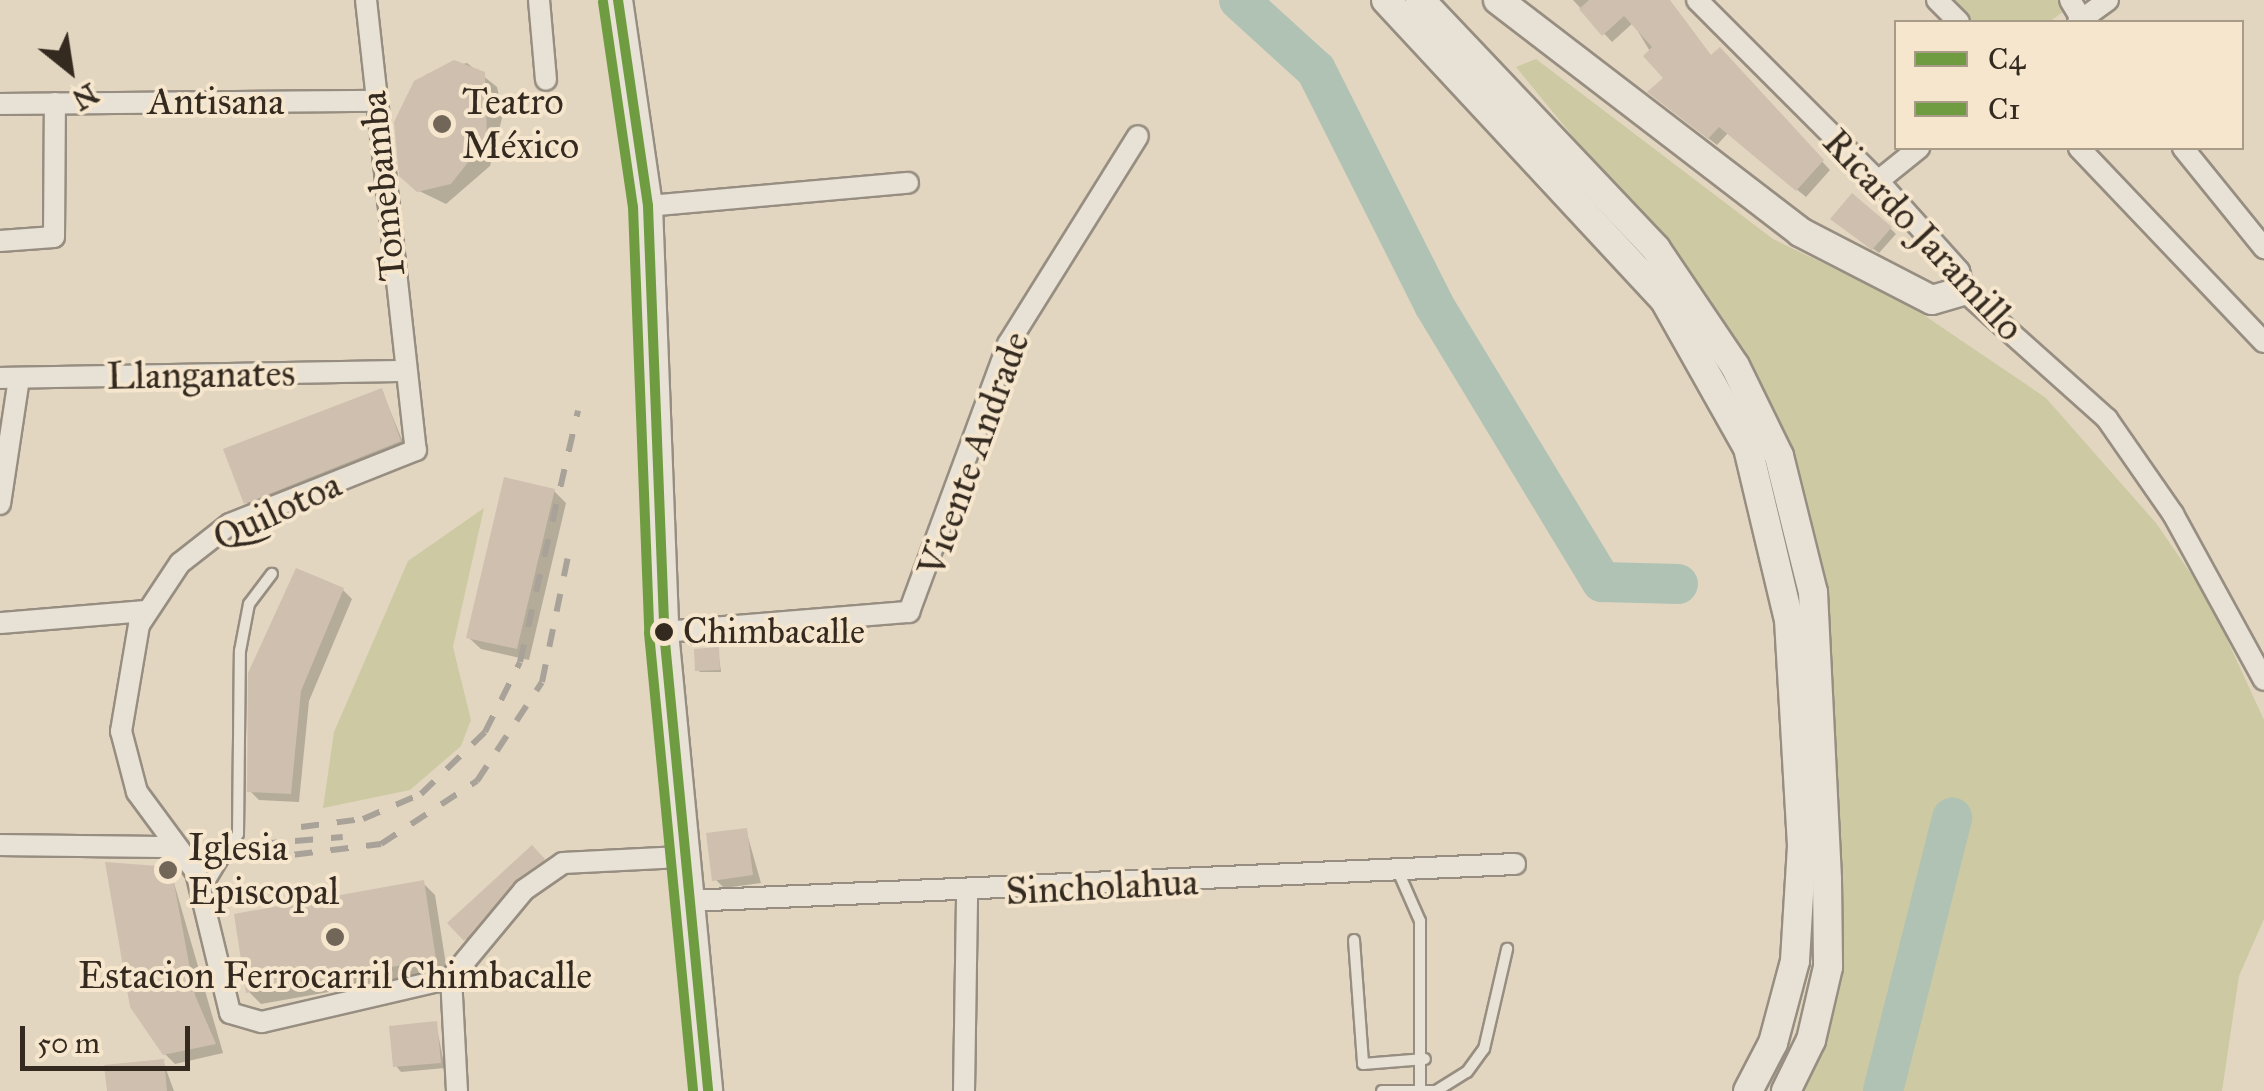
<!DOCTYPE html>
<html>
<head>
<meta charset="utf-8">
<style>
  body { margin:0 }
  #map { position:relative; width:2264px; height:1091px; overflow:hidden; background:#e2d6c0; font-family:"IM FELL Great Primer",serif }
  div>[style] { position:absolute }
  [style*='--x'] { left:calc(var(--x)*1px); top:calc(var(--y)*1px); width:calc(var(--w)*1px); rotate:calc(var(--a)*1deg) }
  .green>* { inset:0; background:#ccc9a3 }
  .shadow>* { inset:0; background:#0003 }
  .river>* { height:40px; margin:-20px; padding:0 20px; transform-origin:20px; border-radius:20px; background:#b0c2b4 }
  .building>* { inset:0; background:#cebfae }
  .roads { filter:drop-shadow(2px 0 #978e81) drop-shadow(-2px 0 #978e81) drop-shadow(0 2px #978e81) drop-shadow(0 -2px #978e81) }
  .lane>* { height:10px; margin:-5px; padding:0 5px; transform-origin:5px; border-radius:5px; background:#e7e1d6 }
  .street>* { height:20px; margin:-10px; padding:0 10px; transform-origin:10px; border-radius:10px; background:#e7e1d6 }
  .secondary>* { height:28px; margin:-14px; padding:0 14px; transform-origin:14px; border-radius:14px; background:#e7e1d6 }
  .rail>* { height:6px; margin-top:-3px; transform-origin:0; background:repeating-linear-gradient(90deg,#a8a299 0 18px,transparent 0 36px) }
  .bus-1>* { height:10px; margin:-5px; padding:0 5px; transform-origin:5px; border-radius:5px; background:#6f9c40 }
  .bus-2>* { height:10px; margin:-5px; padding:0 5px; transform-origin:5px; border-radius:5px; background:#6f9c40 }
  .dots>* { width:28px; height:28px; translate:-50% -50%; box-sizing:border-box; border:5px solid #f5e6cd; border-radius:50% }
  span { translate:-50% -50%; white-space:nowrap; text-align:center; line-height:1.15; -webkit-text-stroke:8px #f5e6cd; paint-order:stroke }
  .bus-label { font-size:36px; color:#342a20 }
  .left { translate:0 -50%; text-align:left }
  .street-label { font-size:38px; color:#342a20 }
  .poi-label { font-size:38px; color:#342a20 }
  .legend { position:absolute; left:1894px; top:20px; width:350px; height:130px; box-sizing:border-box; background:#f5e6cd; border:2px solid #a89b88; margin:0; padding:12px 18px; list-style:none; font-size:30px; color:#342a20 }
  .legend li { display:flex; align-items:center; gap:20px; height:50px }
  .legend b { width:50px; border:2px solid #a89b88 }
  .north { position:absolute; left:20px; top:20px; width:100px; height:100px; -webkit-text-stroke:8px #f5e6cd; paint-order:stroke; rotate:150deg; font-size:28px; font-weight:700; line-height:40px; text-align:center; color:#342a20 }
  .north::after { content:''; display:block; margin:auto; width:35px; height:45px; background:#342a20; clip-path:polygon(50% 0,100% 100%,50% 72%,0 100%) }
  .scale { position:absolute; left:20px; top:1026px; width:170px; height:45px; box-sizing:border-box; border:5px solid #342a20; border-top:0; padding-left:12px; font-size:30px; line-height:35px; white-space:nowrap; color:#342a20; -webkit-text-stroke:8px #f5e6cd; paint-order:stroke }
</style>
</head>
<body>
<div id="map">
  <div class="green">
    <div style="clip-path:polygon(1950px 0,2062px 0,2067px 9px,2049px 22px,1972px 22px)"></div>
    <div style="clip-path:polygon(1536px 59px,1773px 239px,1906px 303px,2046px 398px,2156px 523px,2209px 600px,2264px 720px,2264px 919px,2239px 976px,2222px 1091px,1799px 1091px,1824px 1033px,1834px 739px,1765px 405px,1707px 300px,1516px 67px)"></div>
    <div style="clip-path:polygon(484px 508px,453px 647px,471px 720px,461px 746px,410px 790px,323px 808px,334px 732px,408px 561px)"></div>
  </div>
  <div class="shadow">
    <div style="clip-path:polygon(1573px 0,1667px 0,1712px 58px,1720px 50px,1830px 170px,1806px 197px,1728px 133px,1717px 145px,1659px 100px,1666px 78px,1633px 23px,1612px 42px)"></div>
    <div style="clip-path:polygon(467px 63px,497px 87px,503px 114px,490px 166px,446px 204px,415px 189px,406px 98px,427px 74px)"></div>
    <div style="clip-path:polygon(1839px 224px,1890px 228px,1896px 234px,1879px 253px)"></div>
    <div style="clip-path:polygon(382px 391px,405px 447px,251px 508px,246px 502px)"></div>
    <div style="clip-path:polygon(554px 491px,566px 503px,529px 660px,481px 649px,468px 637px)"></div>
    <div style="clip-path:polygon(343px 590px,352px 599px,309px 701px,299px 802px,259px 800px,250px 791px)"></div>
    <div style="clip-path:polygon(718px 650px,721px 672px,700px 672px,698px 670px)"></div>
    <div style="clip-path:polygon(746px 830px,761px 883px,724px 888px,715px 879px)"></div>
    <div style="clip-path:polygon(532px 849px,552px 869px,474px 948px,451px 923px)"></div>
    <div style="clip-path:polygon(170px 869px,223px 1053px,175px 1064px,165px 1054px)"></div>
    <div style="clip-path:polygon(423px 883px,435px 895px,447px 971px,261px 1004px,248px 991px)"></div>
    <div style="clip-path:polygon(436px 1024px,445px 1068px,401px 1072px,396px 1066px)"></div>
    <div style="clip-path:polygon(163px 1061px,174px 1091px,109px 1091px)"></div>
  </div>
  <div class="river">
    <div style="--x:1239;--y:0;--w:104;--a:42.3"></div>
    <div style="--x:1316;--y:70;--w:263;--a:63.3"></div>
    <div style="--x:1434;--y:305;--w:324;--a:58.8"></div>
    <div style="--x:1602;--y:582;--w:76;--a:1.5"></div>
    <div style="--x:1883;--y:1091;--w:282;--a:-75.8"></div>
  </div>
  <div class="building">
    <div style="clip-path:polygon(1589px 0,1670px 0,1711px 55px,1720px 47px,1824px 160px,1796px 191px,1719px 127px,1708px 139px,1647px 92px,1663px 78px,1643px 56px,1652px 47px,1624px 16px,1602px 36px,1579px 9px)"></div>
    <div style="clip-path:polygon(454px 60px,485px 72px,487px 138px,451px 184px,417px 192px,399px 176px,394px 122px,414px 81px)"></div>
    <div style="clip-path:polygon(1852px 193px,1892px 227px,1872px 250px,1830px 219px)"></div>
    <div style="clip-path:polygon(382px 388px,401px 441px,244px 504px,223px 449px)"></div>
    <div style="clip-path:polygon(504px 477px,555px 489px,517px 649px,466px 638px)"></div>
    <div style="clip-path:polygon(296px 568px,344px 588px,301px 691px,291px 794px,247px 792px,248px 673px)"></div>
    <div style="clip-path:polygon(719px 647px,720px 670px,695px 671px,694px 649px)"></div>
    <div style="clip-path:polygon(747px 828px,753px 875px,712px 881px,706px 833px)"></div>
    <div style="clip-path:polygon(532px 845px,545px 859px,464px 941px,447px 923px)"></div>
    <div style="clip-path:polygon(105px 862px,171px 867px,195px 995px,216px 1044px,163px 1055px,130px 1007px)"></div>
    <div style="clip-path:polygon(424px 880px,436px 959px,246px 993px,234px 914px)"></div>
    <div style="clip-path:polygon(437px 1021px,441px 1063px,393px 1067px,389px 1026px)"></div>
    <div style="clip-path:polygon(164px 1059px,167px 1091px,107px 1091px,104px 1065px)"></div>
  </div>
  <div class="roads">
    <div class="lane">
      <div style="--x:1398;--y:871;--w:55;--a:66.3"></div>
      <div style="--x:1420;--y:921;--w:170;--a:90"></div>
      <div style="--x:201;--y:896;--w:72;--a:-59.2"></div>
      <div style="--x:238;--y:834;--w:183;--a:-89.4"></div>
      <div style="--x:240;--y:651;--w:48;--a:-79.2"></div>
      <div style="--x:249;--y:604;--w:38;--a:-53"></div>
      <div style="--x:1354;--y:940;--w:124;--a:85.8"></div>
      <div style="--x:1363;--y:1064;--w:62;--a:-4.6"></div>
      <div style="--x:1382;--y:1091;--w:54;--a:0"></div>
      <div style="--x:1436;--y:1091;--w:36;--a:-32"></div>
      <div style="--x:1467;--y:1072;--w:29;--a:-54"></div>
      <div style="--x:1484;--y:1049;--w:103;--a:-77"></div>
    </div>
    <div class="street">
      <div style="--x:366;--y:0;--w:453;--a:83.7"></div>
      <div style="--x:416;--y:450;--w:200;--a:158.3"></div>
      <div style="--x:230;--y:524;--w:63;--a:142"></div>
      <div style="--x:180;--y:563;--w:74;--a:123.5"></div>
      <div style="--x:139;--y:625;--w:108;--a:99.6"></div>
      <div style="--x:121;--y:731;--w:63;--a:75.3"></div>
      <div style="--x:137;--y:792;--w:99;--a:53.6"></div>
      <div style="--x:196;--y:872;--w:145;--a:76.4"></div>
      <div style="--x:230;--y:1013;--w:33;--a:16"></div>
      <div style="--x:262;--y:1022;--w:194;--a:-13.1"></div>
      <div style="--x:539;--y:0;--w:80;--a:85"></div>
      <div style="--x:1697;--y:0;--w:256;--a:45"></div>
      <div style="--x:1878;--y:181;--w:121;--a:48"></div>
      <div style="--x:1959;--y:271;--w:21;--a:76"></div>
      <div style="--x:1964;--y:291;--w:192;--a:41.8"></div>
      <div style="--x:2107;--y:419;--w:116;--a:55.2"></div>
      <div style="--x:2173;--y:514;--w:189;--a:61.3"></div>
      <div style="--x:1937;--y:0;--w:31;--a:45"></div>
      <div style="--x:2070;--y:0;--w:26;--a:59"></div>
      <div style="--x:2078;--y:22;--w:37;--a:-36"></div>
      <div style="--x:0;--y:104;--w:373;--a:-0.5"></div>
      <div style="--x:2079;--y:148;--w:268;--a:46.4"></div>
      <div style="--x:2183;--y:148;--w:129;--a:51"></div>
      <div style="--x:1878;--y:181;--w:53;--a:-38.8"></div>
      <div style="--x:648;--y:206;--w:261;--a:-5.1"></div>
      <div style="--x:0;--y:241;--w:54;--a:-4.2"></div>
      <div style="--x:54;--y:237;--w:134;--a:-89.6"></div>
      <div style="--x:0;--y:378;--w:403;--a:-1"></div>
      <div style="--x:0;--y:504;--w:127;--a:-81.4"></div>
      <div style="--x:0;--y:623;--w:145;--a:-4.7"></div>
      <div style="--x:664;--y:632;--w:246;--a:-4.7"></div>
      <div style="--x:909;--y:612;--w:286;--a:-69.7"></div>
      <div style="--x:1008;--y:344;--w:245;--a:-58"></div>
      <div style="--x:0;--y:845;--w:172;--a:0.7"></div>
      <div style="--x:688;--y:901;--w:828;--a:-2.56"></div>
      <div style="--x:457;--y:1091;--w:113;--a:-93"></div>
      <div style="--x:451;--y:978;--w:114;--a:-50.3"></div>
      <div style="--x:524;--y:890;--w:47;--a:-34.7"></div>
      <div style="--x:563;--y:863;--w:118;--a:-2.9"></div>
      <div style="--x:964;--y:1091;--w:196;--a:-89.1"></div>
    </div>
    <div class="secondary">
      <div style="--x:618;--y:0;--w:208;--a:81.7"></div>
      <div style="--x:648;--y:206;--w:426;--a:87.8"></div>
      <div style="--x:664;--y:632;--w:461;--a:84.5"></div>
      <div style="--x:1386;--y:0;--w:408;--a:47.1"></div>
      <div style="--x:1664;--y:299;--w:171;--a:60.6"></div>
      <div style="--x:1748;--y:448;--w:177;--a:76.6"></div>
      <div style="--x:1789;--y:620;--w:226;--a:86.7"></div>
      <div style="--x:1802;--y:846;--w:115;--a:93.5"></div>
      <div style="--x:1795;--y:961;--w:85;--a:105"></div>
      <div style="--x:1773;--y:1043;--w:54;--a:117.5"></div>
      <div style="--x:1420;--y:0;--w:343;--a:46.5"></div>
      <div style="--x:1656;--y:249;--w:141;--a:56"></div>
      <div style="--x:1735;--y:366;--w:100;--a:63.9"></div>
      <div style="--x:1779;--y:456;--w:140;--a:76"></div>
      <div style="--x:1813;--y:592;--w:288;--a:87.2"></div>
      <div style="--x:1827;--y:880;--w:87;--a:89.3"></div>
      <div style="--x:1828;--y:967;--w:75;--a:103.1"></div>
      <div style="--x:1811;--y:1040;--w:57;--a:116.1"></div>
      <div style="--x:1498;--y:0;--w:381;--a:37.5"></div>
      <div style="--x:1800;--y:232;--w:148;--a:27.3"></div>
      <div style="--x:1932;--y:300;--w:33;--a:-16"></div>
    </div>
  </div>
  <div class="rail">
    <div style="--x:301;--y:827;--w:63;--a:-7.4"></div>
    <div style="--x:363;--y:819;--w:63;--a:-23.3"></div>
    <div style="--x:421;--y:794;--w:89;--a:-44.1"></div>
    <div style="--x:485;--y:732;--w:78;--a:-63.4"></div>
    <div style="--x:520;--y:662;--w:258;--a:-77"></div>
    <div style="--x:259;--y:844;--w:84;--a:-4.8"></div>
    <div style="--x:259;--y:859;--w:123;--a:-7"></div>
    <div style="--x:381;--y:844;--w:115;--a:-33.3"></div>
    <div style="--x:477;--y:781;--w:118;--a:-56.7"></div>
    <div style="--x:542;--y:682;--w:128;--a:-78.3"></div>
  </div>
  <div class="bus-1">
    <div style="--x:618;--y:0;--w:208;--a:81.7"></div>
    <div style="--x:648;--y:206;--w:426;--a:87.8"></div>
    <div style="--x:664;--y:632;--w:461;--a:84.5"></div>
  </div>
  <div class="bus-2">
    <div style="--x:603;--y:2;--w:207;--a:81.7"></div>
    <div style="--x:633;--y:207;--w:426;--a:87.8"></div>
    <div style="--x:649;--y:633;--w:460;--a:84.5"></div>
  </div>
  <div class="dots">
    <div style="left:442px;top:124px;background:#716658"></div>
    <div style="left:664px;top:632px;background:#342a20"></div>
    <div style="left:168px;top:870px;background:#716658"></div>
    <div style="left:335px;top:937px;background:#716658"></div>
  </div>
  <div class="bus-label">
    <span class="left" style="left:683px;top:632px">Chimbacalle</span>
  </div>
  <div class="street-label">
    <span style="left:216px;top:102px">Antisana</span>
    <span style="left:383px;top:186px;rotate:-96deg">Tomebamba</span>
    <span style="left:1923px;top:235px;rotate:47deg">Ricardo Jaramillo</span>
    <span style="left:201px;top:375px;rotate:-1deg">Llanganates</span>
    <span style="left:974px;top:454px;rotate:-70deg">Vicente Andrade</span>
    <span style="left:277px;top:511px;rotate:-25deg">Quilotoa</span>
    <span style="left:1102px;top:887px;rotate:-3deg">Sincholahua</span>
  </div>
  <div class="poi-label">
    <span class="left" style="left:462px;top:124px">Teatro<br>México</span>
    <span class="left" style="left:188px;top:870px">Iglesia<br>Episcopal</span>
    <span style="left:335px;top:976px">Estacion Ferrocarril Chimbacalle</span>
  </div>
  <ul class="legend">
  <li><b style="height:12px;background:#6f9c40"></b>C4</li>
  <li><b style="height:12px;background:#6f9c40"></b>C1</li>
  </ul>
  <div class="north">N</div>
  <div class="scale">50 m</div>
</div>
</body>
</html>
